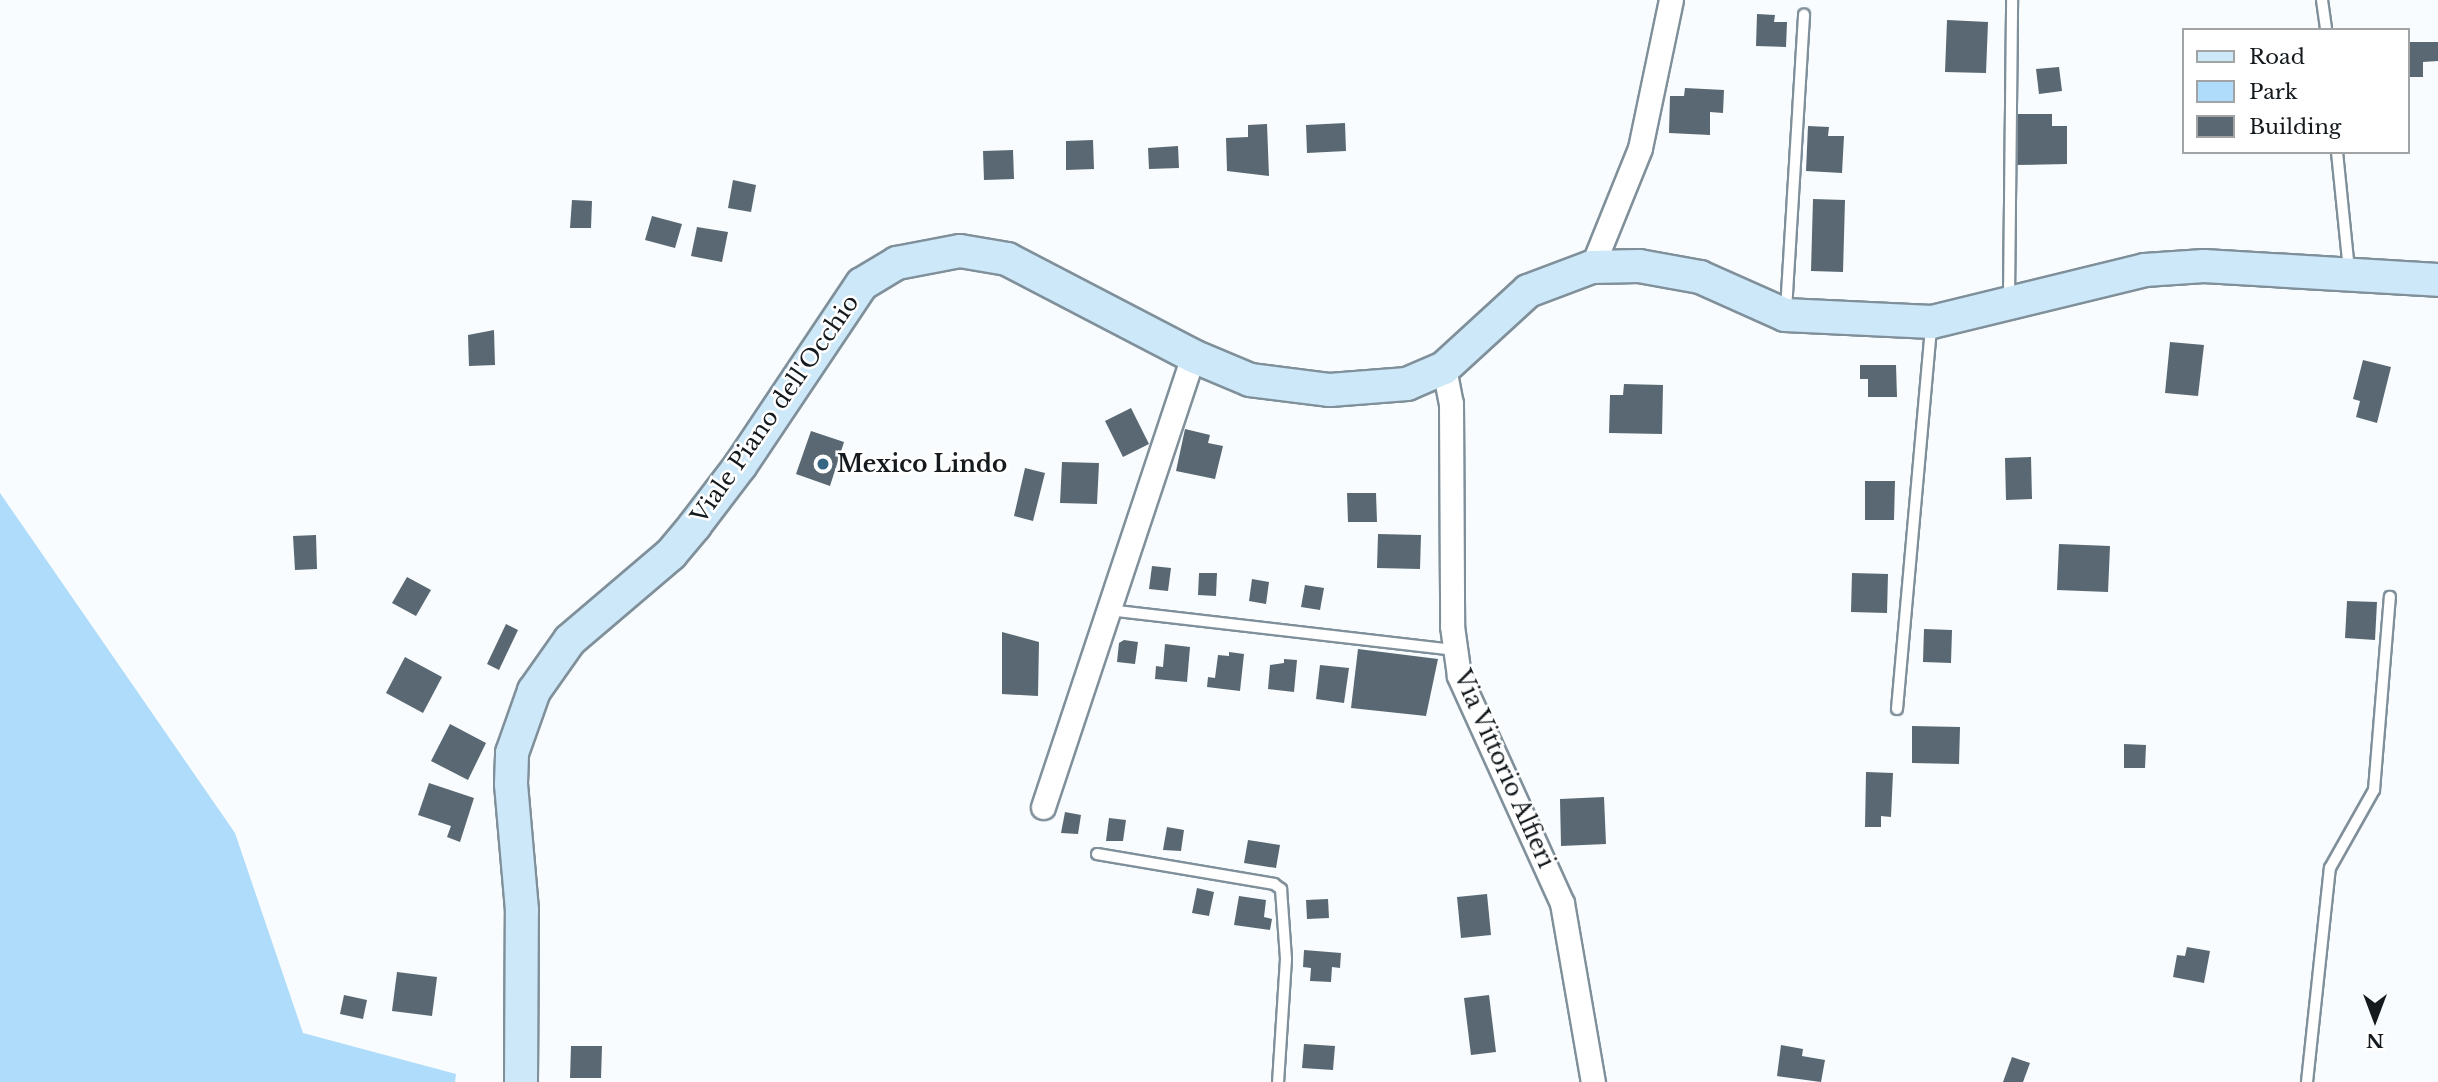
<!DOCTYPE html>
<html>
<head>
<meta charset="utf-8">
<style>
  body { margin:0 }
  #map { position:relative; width:2438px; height:1082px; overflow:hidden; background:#f8fcfe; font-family:"Libre Baskerville",serif }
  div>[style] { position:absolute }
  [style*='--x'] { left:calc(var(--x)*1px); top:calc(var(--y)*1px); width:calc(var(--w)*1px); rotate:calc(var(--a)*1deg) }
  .green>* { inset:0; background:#aedcfa }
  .building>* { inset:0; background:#596872 }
  .roads { filter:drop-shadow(2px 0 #80909b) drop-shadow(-2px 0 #80909b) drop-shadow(0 2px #80909b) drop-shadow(0 -2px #80909b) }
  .lane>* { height:10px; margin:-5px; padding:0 5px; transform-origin:5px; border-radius:5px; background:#fff }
  .street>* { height:23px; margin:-11.5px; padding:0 11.5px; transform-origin:11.5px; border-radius:11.5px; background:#fff }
  .secondary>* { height:32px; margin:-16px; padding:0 16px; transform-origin:16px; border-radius:16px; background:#cde8f8 }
  .dots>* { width:19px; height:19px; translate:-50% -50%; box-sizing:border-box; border:4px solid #fff; border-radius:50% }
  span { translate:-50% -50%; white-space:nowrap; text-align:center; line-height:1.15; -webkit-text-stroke:5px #fff; paint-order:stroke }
  .street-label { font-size:23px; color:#141a1e }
  .poi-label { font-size:23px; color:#141a1e; font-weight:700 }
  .left { translate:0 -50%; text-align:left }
  .legend { position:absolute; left:2182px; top:28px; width:228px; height:126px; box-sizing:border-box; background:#fff; border:2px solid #a1a3a5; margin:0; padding:9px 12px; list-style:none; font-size:21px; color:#141a1e }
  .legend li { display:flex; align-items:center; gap:14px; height:35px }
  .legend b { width:35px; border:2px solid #a1a3a5 }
  .north { position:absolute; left:2340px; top:984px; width:70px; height:70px; -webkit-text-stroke:5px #fff; paint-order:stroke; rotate:180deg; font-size:19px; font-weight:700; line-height:28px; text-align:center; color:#141a1e }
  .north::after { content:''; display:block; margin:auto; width:24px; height:32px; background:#141a1e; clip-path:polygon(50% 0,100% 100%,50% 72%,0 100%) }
</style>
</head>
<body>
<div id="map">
  <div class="green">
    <div style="clip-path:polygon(0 493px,235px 833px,303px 1033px,456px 1074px,455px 1082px,0 1082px)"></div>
  </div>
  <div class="building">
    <div style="clip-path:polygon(1757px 14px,1775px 15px,1774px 22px,1787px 22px,1786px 47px,1756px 46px)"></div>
    <div style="clip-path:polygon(1947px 20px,1988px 22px,1986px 73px,1945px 72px)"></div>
    <div style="clip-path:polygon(2408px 42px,2438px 42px,2438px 61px,2423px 62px,2423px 77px,2408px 77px)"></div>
    <div style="clip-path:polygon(2059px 67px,2062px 91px,2039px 94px,2036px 69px)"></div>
    <div style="clip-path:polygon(1685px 88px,1724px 90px,1723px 113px,1710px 112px,1710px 135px,1669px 133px,1670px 96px,1684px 96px)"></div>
    <div style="clip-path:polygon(2015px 114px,2052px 114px,2052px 126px,2067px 126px,2067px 164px,2015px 165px)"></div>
    <div style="clip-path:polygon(1345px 123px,1346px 151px,1307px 153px,1306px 125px)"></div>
    <div style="clip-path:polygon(1267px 124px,1269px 176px,1227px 171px,1226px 138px,1248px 137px,1248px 125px)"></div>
    <div style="clip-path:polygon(1808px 126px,1829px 127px,1828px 136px,1844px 136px,1842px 173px,1806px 171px)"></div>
    <div style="clip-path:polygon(1093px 140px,1094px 169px,1066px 170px,1066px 141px)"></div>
    <div style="clip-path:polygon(1178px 146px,1179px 168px,1149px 169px,1148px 148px)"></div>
    <div style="clip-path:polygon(1013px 150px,1014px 179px,984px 180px,983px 151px)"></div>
    <div style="clip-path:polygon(733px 180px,756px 185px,751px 212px,728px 208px)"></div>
    <div style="clip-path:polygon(1813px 199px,1845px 200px,1843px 272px,1811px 271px)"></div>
    <div style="clip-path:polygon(572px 200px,592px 201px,591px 228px,570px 228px)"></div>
    <div style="clip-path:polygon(652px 216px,682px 224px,675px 248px,645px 240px)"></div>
    <div style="clip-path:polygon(697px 227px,728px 232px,722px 262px,691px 256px)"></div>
    <div style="clip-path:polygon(494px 330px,495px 365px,469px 366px,468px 335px)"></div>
    <div style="clip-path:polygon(2170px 342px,2204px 345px,2198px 396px,2165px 393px)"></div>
    <div style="clip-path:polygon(2363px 360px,2391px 367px,2377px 423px,2356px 417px,2360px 401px,2353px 399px)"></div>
    <div style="clip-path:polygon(1860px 365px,1896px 365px,1897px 397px,1868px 397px,1868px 379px,1860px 379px)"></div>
    <div style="clip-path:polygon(1624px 384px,1663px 385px,1662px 434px,1609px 433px,1610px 395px,1623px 395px)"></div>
    <div style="clip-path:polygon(1131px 408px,1149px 444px,1123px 457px,1105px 421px)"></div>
    <div style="clip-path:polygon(1185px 429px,1210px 435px,1208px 443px,1223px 446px,1215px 479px,1176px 471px)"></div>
    <div style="clip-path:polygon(811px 431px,844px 442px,830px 486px,796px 474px)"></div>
    <div style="clip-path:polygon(2031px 457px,2032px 499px,2006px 500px,2005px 458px)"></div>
    <div style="clip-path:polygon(1062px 462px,1099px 463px,1097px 504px,1060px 503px)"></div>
    <div style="clip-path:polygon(1025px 468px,1045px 473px,1033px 521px,1014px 516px)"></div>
    <div style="clip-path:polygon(1865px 481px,1895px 481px,1894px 520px,1865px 520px)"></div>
    <div style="clip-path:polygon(1347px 493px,1376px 493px,1377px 522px,1348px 522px)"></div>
    <div style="clip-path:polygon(1378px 534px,1421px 535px,1420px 569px,1377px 568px)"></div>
    <div style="clip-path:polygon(316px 535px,317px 569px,295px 570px,293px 536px)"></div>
    <div style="clip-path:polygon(2059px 544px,2110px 546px,2108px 592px,2057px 590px)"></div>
    <div style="clip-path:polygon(1152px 566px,1171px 568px,1168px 591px,1149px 589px)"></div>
    <div style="clip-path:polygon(1199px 573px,1217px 573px,1216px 596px,1198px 595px)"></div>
    <div style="clip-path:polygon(1852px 573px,1888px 574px,1887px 613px,1851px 612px)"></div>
    <div style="clip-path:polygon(407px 577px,431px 590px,416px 616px,392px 603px)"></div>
    <div style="clip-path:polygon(1252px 579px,1269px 582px,1266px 604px,1249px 601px)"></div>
    <div style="clip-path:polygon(1305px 585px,1324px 588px,1320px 610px,1301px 607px)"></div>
    <div style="clip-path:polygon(2347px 601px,2377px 602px,2375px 640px,2345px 638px)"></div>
    <div style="clip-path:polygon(506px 624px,518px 630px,499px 670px,487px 664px)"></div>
    <div style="clip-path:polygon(1924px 629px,1952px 630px,1951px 663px,1923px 662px)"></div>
    <div style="clip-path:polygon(1002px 632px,1039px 642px,1038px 696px,1002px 694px)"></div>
    <div style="clip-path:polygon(1124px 640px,1138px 642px,1135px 664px,1117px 662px,1119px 643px)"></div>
    <div style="clip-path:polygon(1165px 644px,1190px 647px,1187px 682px,1155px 679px,1156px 666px,1163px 667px)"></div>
    <div style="clip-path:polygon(1358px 649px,1438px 659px,1426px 716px,1351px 708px)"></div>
    <div style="clip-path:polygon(1229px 652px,1244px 654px,1240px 691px,1207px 687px,1208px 677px,1215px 678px,1218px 655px,1229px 656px)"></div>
    <div style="clip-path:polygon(405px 657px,442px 677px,423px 713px,386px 693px)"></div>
    <div style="clip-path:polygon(1284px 659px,1297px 660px,1294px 692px,1268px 689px,1270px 665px,1284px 663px)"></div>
    <div style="clip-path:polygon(1320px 665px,1349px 668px,1344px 703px,1316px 699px)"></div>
    <div style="clip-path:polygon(450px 724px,486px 743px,468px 780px,431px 761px)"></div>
    <div style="clip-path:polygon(1912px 726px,1960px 727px,1959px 764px,1912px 763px)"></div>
    <div style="clip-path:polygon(2124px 744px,2146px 745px,2145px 768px,2124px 768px)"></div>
    <div style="clip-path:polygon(1866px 772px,1893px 773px,1891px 817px,1881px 816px,1881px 827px,1865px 827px)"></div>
    <div style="clip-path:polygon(429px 783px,474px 798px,460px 842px,447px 837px,451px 826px,418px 815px)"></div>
    <div style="clip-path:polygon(1604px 797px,1606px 844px,1561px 846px,1560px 799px)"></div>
    <div style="clip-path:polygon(1065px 812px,1081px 815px,1078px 834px,1061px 833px)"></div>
    <div style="clip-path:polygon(1109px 818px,1126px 820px,1123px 841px,1106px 841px)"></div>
    <div style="clip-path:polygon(1167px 827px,1184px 830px,1181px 851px,1163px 850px)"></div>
    <div style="clip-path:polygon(1248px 840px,1280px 845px,1276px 868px,1244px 863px)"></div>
    <div style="clip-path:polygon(1197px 888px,1214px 892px,1209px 916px,1192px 913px)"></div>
    <div style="clip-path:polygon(1487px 894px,1491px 935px,1461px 938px,1457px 897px)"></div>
    <div style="clip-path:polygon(1239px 896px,1266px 900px,1264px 917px,1272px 919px,1270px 930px,1234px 925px)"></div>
    <div style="clip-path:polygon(1328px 899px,1329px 918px,1307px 919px,1306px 900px)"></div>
    <div style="clip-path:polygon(2187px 947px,2210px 951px,2204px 983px,2173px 977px,2177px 955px,2185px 956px)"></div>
    <div style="clip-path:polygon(1304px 950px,1341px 953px,1340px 968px,1332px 967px,1331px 982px,1310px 981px,1311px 968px,1303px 967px)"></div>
    <div style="clip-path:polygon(397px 972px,437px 977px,432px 1016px,392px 1011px)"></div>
    <div style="clip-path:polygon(344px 995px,367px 1000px,363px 1019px,340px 1014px)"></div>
    <div style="clip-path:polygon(1489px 995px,1496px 1052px,1471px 1055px,1464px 998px)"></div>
    <div style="clip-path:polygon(1304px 1044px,1335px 1046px,1333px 1070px,1302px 1068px)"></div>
    <div style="clip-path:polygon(1781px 1045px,1803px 1049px,1802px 1056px,1825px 1060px,1821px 1082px,1777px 1076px)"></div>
    <div style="clip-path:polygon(571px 1046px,602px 1046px,601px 1078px,570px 1078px)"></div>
    <div style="clip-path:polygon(2012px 1057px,2030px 1063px,2023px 1082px,2003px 1082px)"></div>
  </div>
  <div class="roads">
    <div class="lane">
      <div style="--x:2322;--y:0;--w:30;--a:82"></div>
      <div style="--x:2337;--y:152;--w:120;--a:84.2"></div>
      <div style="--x:2009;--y:298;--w:298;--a:-89.4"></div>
      <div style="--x:1786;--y:310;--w:296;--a:-86.5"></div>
      <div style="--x:1109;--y:610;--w:346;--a:6.6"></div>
      <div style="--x:1897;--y:709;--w:386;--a:-84.9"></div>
      <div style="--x:1097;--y:854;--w:180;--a:9.6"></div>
      <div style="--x:1274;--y:884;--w:9;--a:36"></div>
      <div style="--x:1281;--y:889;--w:70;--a:85.9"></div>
      <div style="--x:1286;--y:959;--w:123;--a:93.7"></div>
      <div style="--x:2307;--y:1082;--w:215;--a:-83.9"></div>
      <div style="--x:2330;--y:868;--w:90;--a:-60.6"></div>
      <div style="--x:2374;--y:790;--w:194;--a:-85.3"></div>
    </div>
    <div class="street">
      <div style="--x:1592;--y:267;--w:128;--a:-68"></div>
      <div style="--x:1640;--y:148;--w:151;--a:-78.2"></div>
      <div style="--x:1444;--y:368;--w:36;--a:79"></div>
      <div style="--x:1451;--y:403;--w:223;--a:89.7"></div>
      <div style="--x:1452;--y:626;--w:50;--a:82"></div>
      <div style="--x:1459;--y:676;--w:249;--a:65.6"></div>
      <div style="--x:1562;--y:903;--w:182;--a:80.2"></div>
      <div style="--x:1043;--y:807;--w:475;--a:-71.6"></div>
    </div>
    <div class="secondary">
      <div style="--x:521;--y:1082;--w:172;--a:-89.7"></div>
      <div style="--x:522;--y:910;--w:126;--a:-95"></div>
      <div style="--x:511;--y:784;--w:31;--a:-88"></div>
      <div style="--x:512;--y:753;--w:66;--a:-70.5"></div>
      <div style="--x:534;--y:691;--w:62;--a:-54.8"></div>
      <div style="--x:570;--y:640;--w:133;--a:-40.4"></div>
      <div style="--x:671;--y:554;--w:38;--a:-50"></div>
      <div style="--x:695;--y:525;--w:74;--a:-52.7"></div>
      <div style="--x:740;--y:466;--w:219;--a:-56.2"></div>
      <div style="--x:862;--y:284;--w:41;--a:-31"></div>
      <div style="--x:897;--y:263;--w:64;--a:-10.8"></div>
      <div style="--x:960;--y:251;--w:48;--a:9.7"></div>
      <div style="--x:1007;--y:259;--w:210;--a:27.5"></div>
      <div style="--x:1193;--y:356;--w:62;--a:22.8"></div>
      <div style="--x:1250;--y:380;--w:81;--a:7.1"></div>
      <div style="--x:1330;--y:390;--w:77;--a:-4.5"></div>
      <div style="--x:1407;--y:384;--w:40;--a:-23.4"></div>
      <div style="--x:1444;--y:368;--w:114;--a:-42.5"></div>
      <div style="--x:1528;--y:291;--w:68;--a:-20.6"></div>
      <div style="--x:1592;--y:267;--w:47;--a:-1.2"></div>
      <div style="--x:1639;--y:266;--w:62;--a:10.2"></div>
      <div style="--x:1700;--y:277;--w:93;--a:24.1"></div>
      <div style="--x:1785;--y:315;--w:147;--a:2.7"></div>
      <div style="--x:1932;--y:322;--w:219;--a:-13.7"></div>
      <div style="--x:2145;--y:270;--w:59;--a:-3.9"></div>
      <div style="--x:2204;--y:266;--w:234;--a:3.4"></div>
    </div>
  </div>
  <div class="dots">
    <div style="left:823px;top:464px;background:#356785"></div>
  </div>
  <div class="street-label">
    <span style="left:775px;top:409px;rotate:-55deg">Viale Piano dell'Occhio</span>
    <span style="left:1504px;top:769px;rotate:66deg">Via Vittorio Alfieri</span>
  </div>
  <div class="poi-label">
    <span class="left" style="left:837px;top:464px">Mexico Lindo</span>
  </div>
  <ul class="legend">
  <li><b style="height:9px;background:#cde8f8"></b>Road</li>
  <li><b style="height:19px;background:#aedcfa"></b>Park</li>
  <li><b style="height:19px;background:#596872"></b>Building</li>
  </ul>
  <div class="north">N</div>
</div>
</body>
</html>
